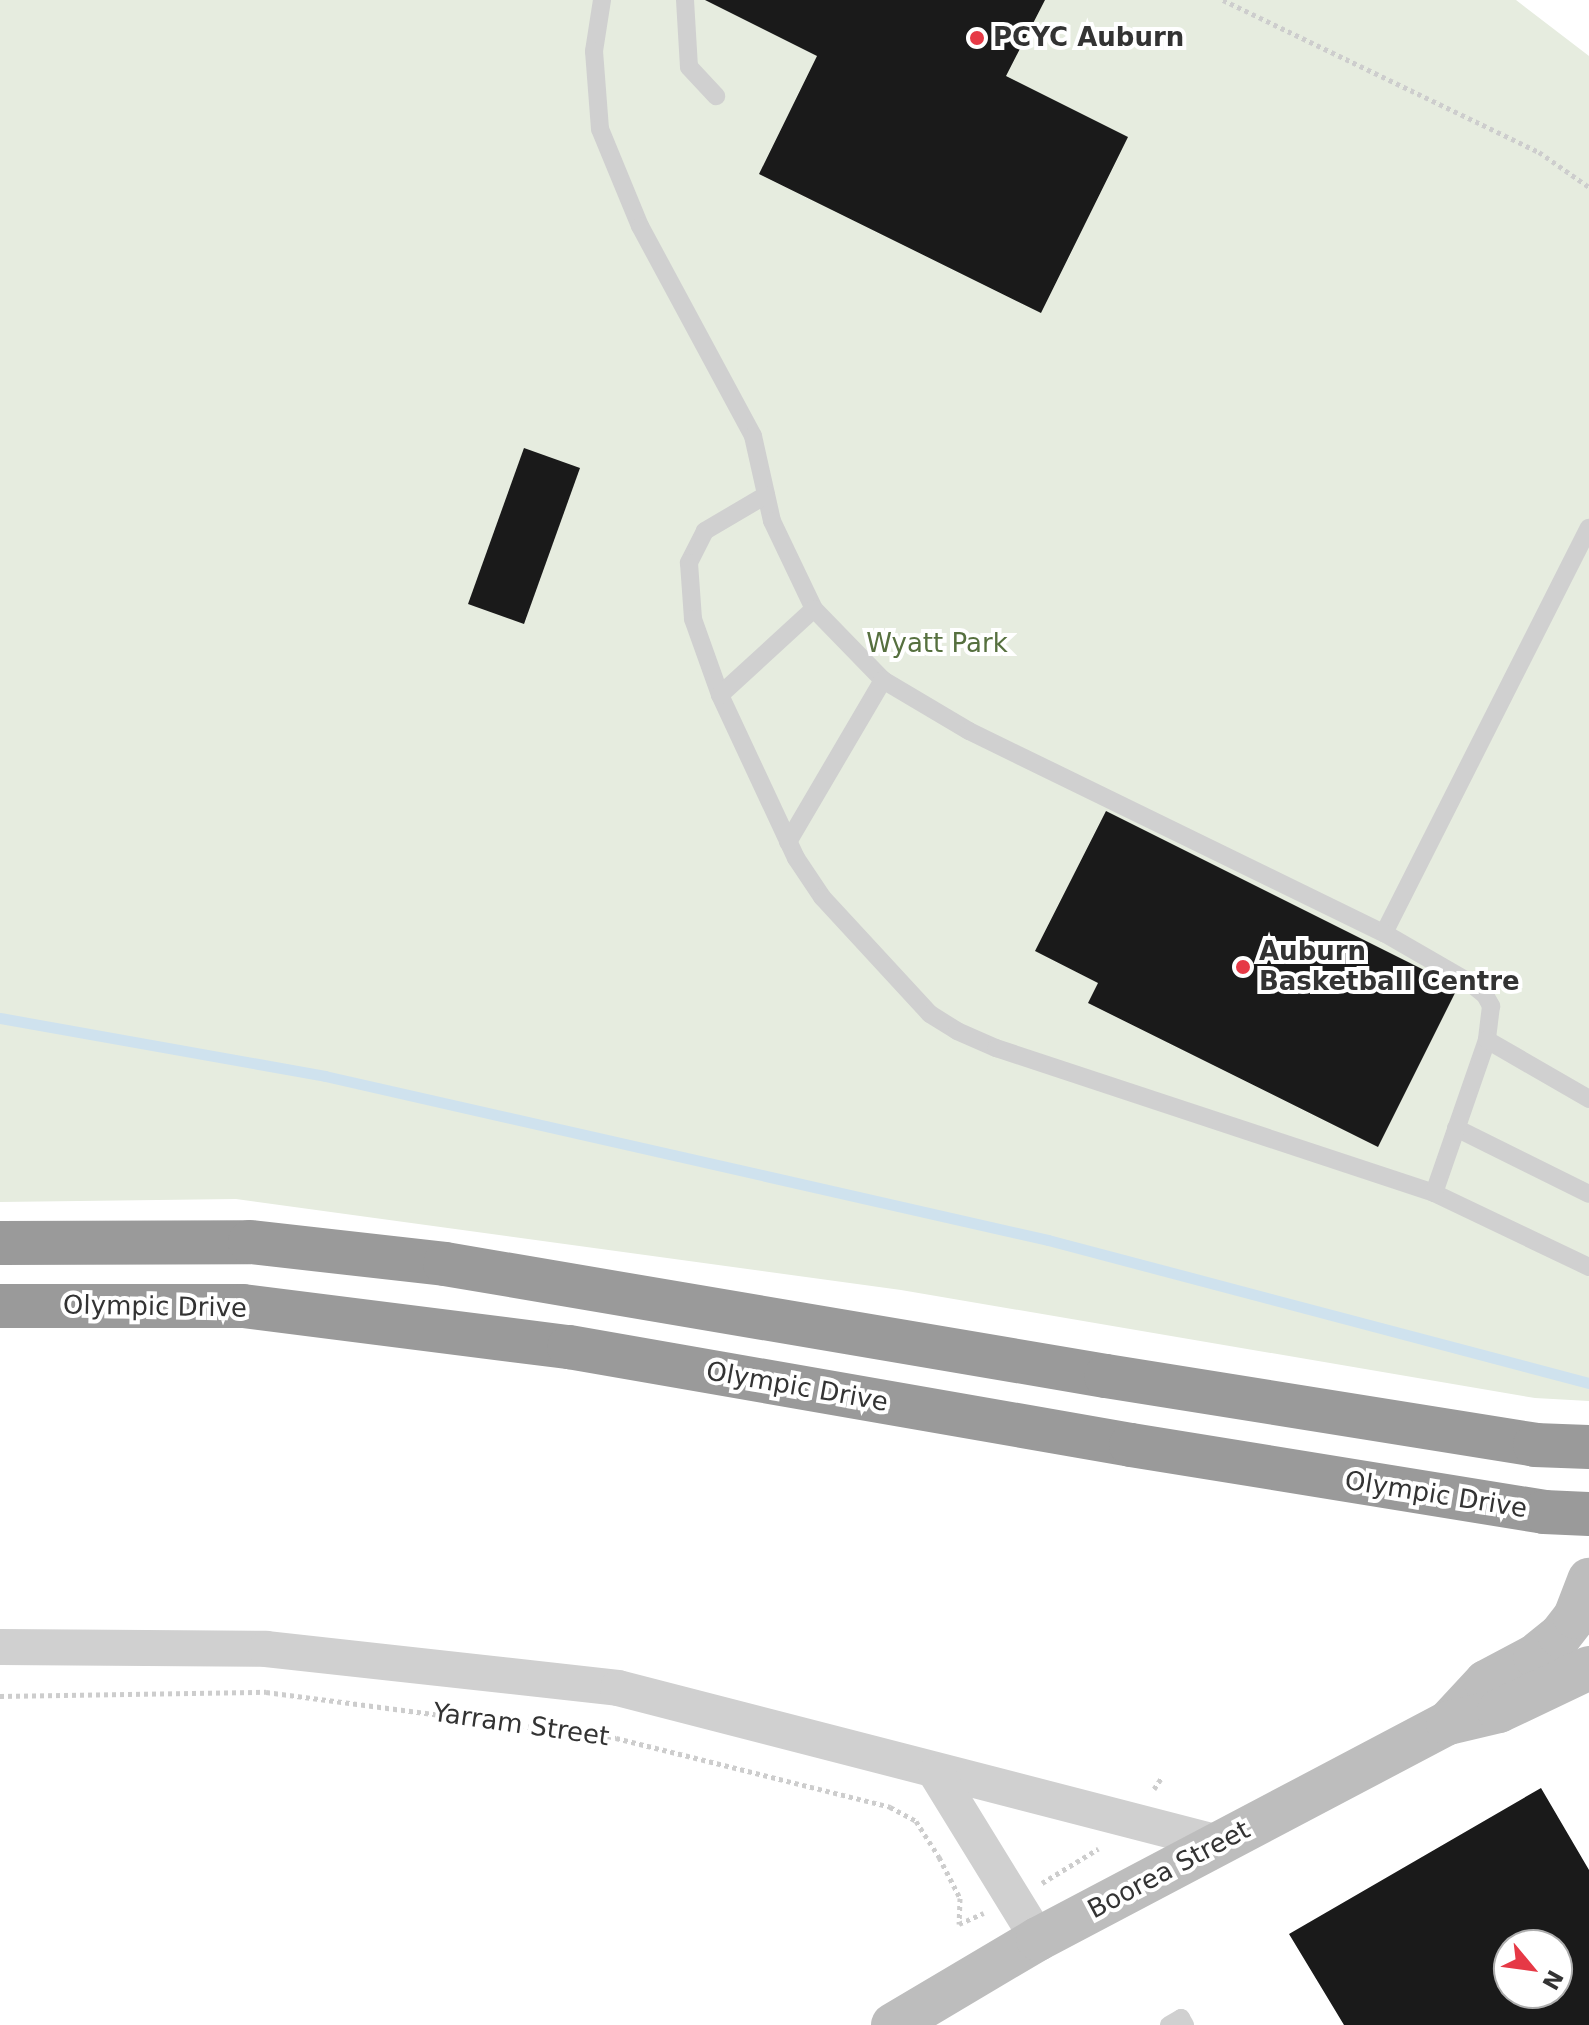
<!DOCTYPE html>
<html>
<head>
<meta charset="utf-8">
<style>
  body { margin:0 }
  #map { position:relative; width:1589px; height:2025px; overflow:hidden; background:#fff; font-family:"DejaVu Sans",sans-serif }
  div>[style] { position:absolute }
  [style*='--x'] { left:calc(var(--x)*1px); top:calc(var(--y)*1px); width:calc(var(--w)*1px); rotate:calc(var(--a)*1deg) }
  .green>* { inset:0; background:#e6ecdf }
  .stream>* { height:11px; margin:-5.5px; padding:0 5.5px; transform-origin:5.5px; border-radius:5.5px; background:#cfe2ee }
  .building>* { inset:0; background:#1a1a1a }
  .path>* { height:5px; margin-top:-2.5px; transform-origin:0; background:repeating-linear-gradient(90deg,#cdcdcd 0 4px,transparent 0 8px) }
  .lane>* { height:18px; margin:-9px; padding:0 9px; transform-origin:9px; border-radius:9px; background:#d0d0d0 }
  .street>* { height:36px; margin:-18px; padding:0 18px; transform-origin:18px; border-radius:18px; background:#d0d0d0 }
  .secondary>* { height:44px; margin:-22px; padding:0 22px; transform-origin:22px; border-radius:22px; background:#bdbdbd }
  .highway>* { height:44px; margin:-22px; padding:0 22px; transform-origin:22px; border-radius:22px; background:#9a9a9a }
  .dots>* { width:22px; height:22px; translate:-50% -50%; box-sizing:border-box; border:4px solid #fff; border-radius:50% }
  span { translate:-50% -50%; white-space:nowrap; text-align:center; line-height:1.15; -webkit-text-stroke:8px #fff; paint-order:stroke }
  .poi-label { font-size:26px; color:#333; font-weight:700 }
  .left { translate:0 -50%; text-align:left }
  .park-label { font-size:26px; color:#56703f }
  .street-label { font-size:26px; color:#333 }
  .north { position:absolute; left:1493px; top:1929px; width:80px; height:80px; box-sizing:border-box; background:#fff; border:2px solid #adadad; border-radius:50%; rotate:119deg; font-size:22px; font-weight:700; line-height:32px; text-align:center; color:#333 }
  .north::after { content:''; display:block; margin:auto; width:28px; height:36px; background:#e63946; clip-path:polygon(50% 0,100% 100%,50% 72%,0 100%) }
</style>
</head>
<body>
<div id="map">
  <div class="green">
    <div style="clip-path:polygon(0 0,1516px 0,1589px 56px,1589px 1401px,1535px 1398px,901px 1290px,236px 1199px,0 1202px)"></div>
  </div>
  <div class="stream">
    <div style="--x:0;--y:1018;--w:330;--a:10.1"></div>
    <div style="--x:325;--y:1076;--w:741;--a:12.78"></div>
    <div style="--x:1048;--y:1240;--w:560;--a:14.81"></div>
  </div>
  <div class="building">
    <div style="clip-path:polygon(705px 0,1045px 0,1006px 76px,1128px 137px,1041px 313px,759px 174px,817px 56px)"></div>
    <div style="clip-path:polygon(524px 448px,580px 468px,524px 624px,468px 604px)"></div>
    <div style="clip-path:polygon(1106px 811px,1458px 987px,1378px 1147px,1088px 1003px,1098px 983px,1035px 951px)"></div>
    <div style="clip-path:polygon(evenodd,1541px 1788px,1589px 1870px,1589px 2025px,1344px 2025px,1289px 1934px,1541px 1788px,1509px 1945px,1557px 1945px,1557px 1993px,1509px 1993px,1509px 1945px)"></div>
  </div>
  <div class="path">
    <div style="--x:1223;--y:0;--w:351;--a:25.7"></div>
    <div style="--x:1539;--y:152;--w:61;--a:35"></div>
    <div style="--x:0;--y:1696;--w:266;--a:-0.9"></div>
    <div style="--x:266;--y:1692;--w:353;--a:7.5"></div>
    <div style="--x:616;--y:1738;--w:283;--a:14.1"></div>
    <div style="--x:890;--y:1807;--w:30;--a:28"></div>
    <div style="--x:916;--y:1821;--w:43;--a:57.4"></div>
    <div style="--x:939;--y:1857;--w:46;--a:62.9"></div>
    <div style="--x:960;--y:1898;--w:26;--a:92"></div>
    <div style="--x:959;--y:1924;--w:27;--a:-24"></div>
    <div style="--x:1154;--y:1789;--w:14;--a:-56"></div>
    <div style="--x:1042;--y:1883;--w:66;--a:-31.3"></div>
  </div>
  <div class="lane">
    <div style="--x:602;--y:0;--w:52;--a:98.9"></div>
    <div style="--x:594;--y:51;--w:78;--a:85.6"></div>
    <div style="--x:600;--y:129;--w:105;--a:67.6"></div>
    <div style="--x:640;--y:226;--w:238;--a:61.7"></div>
    <div style="--x:753;--y:436;--w:87;--a:77.4"></div>
    <div style="--x:772;--y:521;--w:98;--a:64.5"></div>
    <div style="--x:814;--y:609;--w:99;--a:45.8"></div>
    <div style="--x:883;--y:680;--w:100;--a:30.7"></div>
    <div style="--x:969;--y:731;--w:462;--a:26"></div>
    <div style="--x:1384;--y:933;--w:454;--a:-63.2"></div>
    <div style="--x:685;--y:0;--w:67;--a:86.6"></div>
    <div style="--x:689;--y:67;--w:40;--a:47"></div>
    <div style="--x:766;--y:495;--w:71;--a:149.5"></div>
    <div style="--x:705;--y:531;--w:36;--a:117"></div>
    <div style="--x:689;--y:563;--w:56;--a:85.9"></div>
    <div style="--x:693;--y:619;--w:81;--a:70.4"></div>
    <div style="--x:720;--y:695;--w:180;--a:65"></div>
    <div style="--x:796;--y:858;--w:47;--a:56.3"></div>
    <div style="--x:822;--y:897;--w:159;--a:47.3"></div>
    <div style="--x:930;--y:1014;--w:32;--a:32"></div>
    <div style="--x:957;--y:1031;--w:43;--a:23.6"></div>
    <div style="--x:996;--y:1048;--w:461;--a:18.3"></div>
    <div style="--x:1434;--y:1193;--w:172;--a:25.5"></div>
    <div style="--x:720;--y:695;--w:127;--a:-42.5"></div>
    <div style="--x:788;--y:842;--w:188;--a:-59.6"></div>
    <div style="--x:1384;--y:933;--w:98;--a:30"></div>
    <div style="--x:1469;--y:982;--w:21;--a:39"></div>
    <div style="--x:1485;--y:995;--w:13;--a:61"></div>
    <div style="--x:1491;--y:1006;--w:34;--a:97"></div>
    <div style="--x:1456;--y:1128;--w:148;--a:26.4"></div>
    <div style="--x:1434;--y:1193;--w:162;--a:-70.9"></div>
    <div style="--x:1487;--y:1040;--w:118;--a:30"></div>
    <div style="--x:1169;--y:2025;--w:14;--a:-30"></div>
    <div style="--x:1181;--y:2018;--w:8;--a:60"></div>
  </div>
  <div class="street">
    <div style="--x:0;--y:1647;--w:266;--a:0.4"></div>
    <div style="--x:266;--y:1649;--w:354;--a:6.3"></div>
    <div style="--x:618;--y:1688;--w:621;--a:14.46"></div>
    <div style="--x:936;--y:1773;--w:195;--a:58.4"></div>
  </div>
  <div class="secondary">
    <div style="--x:1448;--y:1723;--w:56;--a:-47.2"></div>
    <div style="--x:1486;--y:1682;--w:55;--a:-28"></div>
    <div style="--x:1535;--y:1656;--w:32;--a:-39"></div>
    <div style="--x:1560;--y:1636;--w:24;--a:-52"></div>
    <div style="--x:1575;--y:1617;--w:40;--a:-69"></div>
    <div style="--x:893;--y:2025;--w:169;--a:-30.7"></div>
    <div style="--x:1038;--y:1939;--w:463;--a:-27.8"></div>
    <div style="--x:1448;--y:1723;--w:52;--a:-13.2"></div>
    <div style="--x:1499;--y:1711;--w:100;--a:-25.5"></div>
  </div>
  <div class="highway">
    <div style="--x:0;--y:1243;--w:250;--a:-0.2"></div>
    <div style="--x:250;--y:1242;--w:196;--a:6.4"></div>
    <div style="--x:445;--y:1264;--w:670;--a:9.62"></div>
    <div style="--x:1106;--y:1376;--w:435;--a:9.1"></div>
    <div style="--x:1535;--y:1445;--w:54;--a:2.1"></div>
    <div style="--x:0;--y:1306;--w:243;--a:0"></div>
    <div style="--x:243;--y:1306;--w:329;--a:7.2"></div>
    <div style="--x:569;--y:1347;--w:570;--a:9.89"></div>
    <div style="--x:1131;--y:1445;--w:418;--a:9.2"></div>
    <div style="--x:1544;--y:1512;--w:45;--a:2.5"></div>
  </div>
  <div class="dots">
    <div style="left:977px;top:38px;background:#e63946"></div>
    <div style="left:1243px;top:967px;background:#e63946"></div>
  </div>
  <div class="poi-label">
    <span class="left" style="left:993px;top:38px">PCYC Auburn</span>
    <span class="left" style="left:1259px;top:967px">Auburn<br>Basketball Centre</span>
  </div>
  <div class="park-label">
    <span style="left:937px;top:644px">Wyatt Park</span>
  </div>
  <div class="street-label">
    <span style="left:155px;top:1307px;rotate:1deg">Olympic Drive</span>
    <span style="left:797px;top:1387px;rotate:10deg">Olympic Drive</span>
    <span style="left:1436px;top:1495px;rotate:9deg">Olympic Drive</span>
    <span style="left:521px;top:1725px;rotate:8deg">Yarram Street</span>
    <span style="left:1169px;top:1870px;rotate:-28deg">Boorea Street</span>
  </div>
  <div class="north">N</div>
</div>
</body>
</html>
